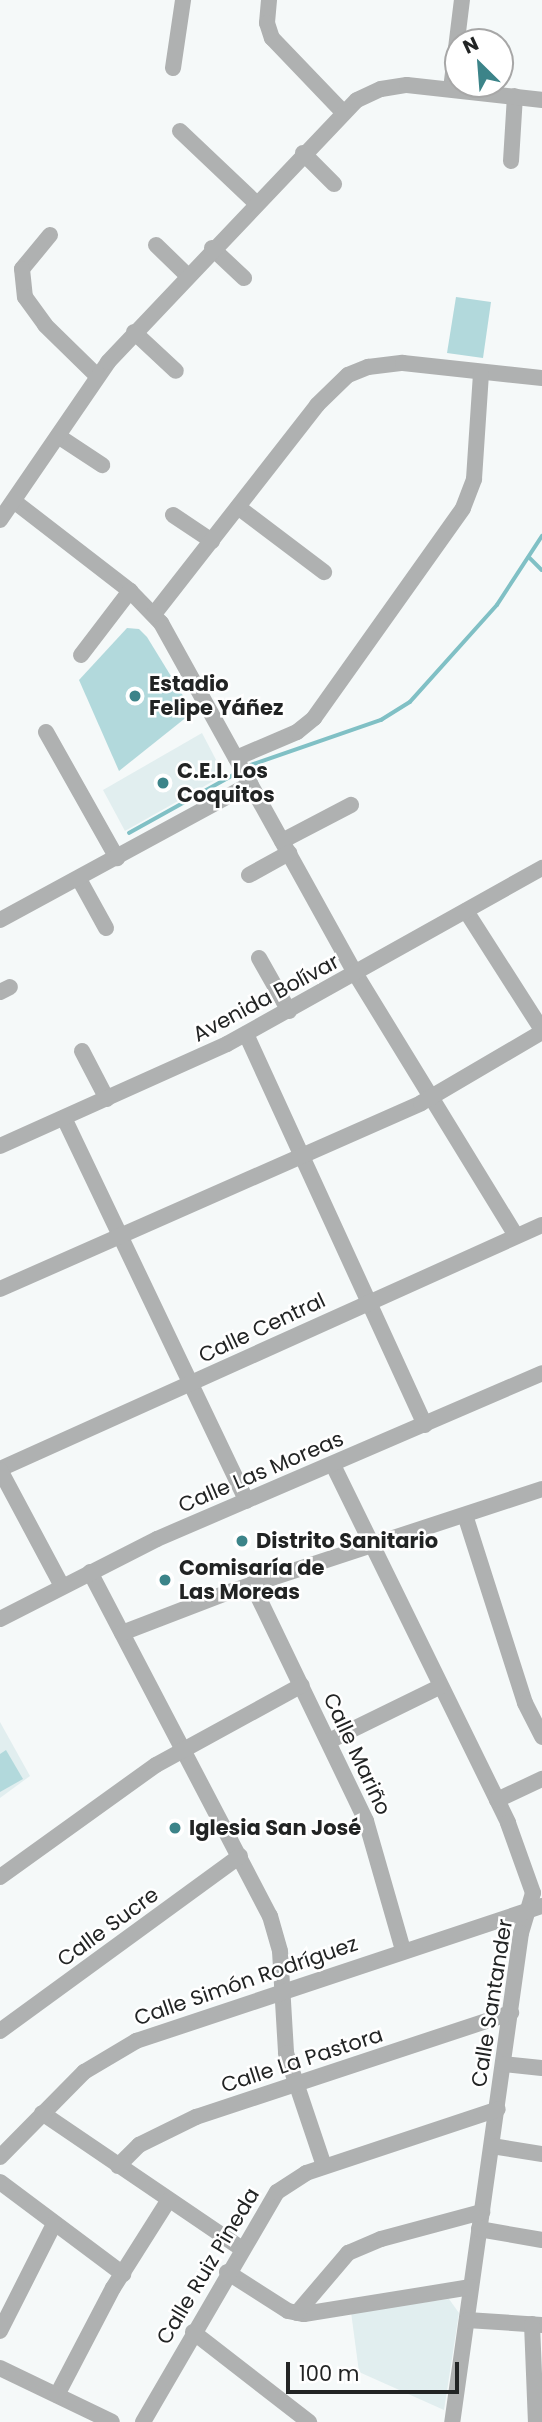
<!DOCTYPE html>
<html>
<head>
<meta charset="utf-8">
<style>
  body { margin:0 }
  #map { position:relative; width:542px; height:2422px; overflow:hidden; background:#f5f9f9; font-family:Poppins,sans-serif }
  div>[style] { position:absolute }
  [style*='--x'] { left:calc(var(--x)*1px); top:calc(var(--y)*1px); width:calc(var(--w)*1px); rotate:calc(var(--a)*1deg) }
  .built>* { inset:0; background:#e1eeef }
  .green>* { inset:0; background:#b2d9dc }
  .stream>* { height:3.5px; margin:-1.75px; padding:0 1.75px; transform-origin:1.75px; border-radius:1.75px; background:#80c0c5 }
  .minor>* { height:16px; margin:-8px; padding:0 8px; transform-origin:8px; border-radius:8px; background:#afb1b1 }
  .dots>* { width:19px; height:19px; translate:-50% -50%; box-sizing:border-box; border:4px solid #fff; border-radius:50% }
  span { translate:-50% -50%; white-space:nowrap; text-align:center; line-height:1.15; -webkit-text-stroke:5px #fff; paint-order:stroke }
  .poi-label { font-size:21px; color:#222424; font-weight:700 }
  .left { translate:0 -50%; text-align:left }
  .street-label { font-size:21px; color:#222424 }
  .north { position:absolute; left:444px; top:28px; width:70px; height:70px; box-sizing:border-box; background:#fff; border:2px solid #a7a7a7; border-radius:50%; rotate:335deg; font-size:19px; font-weight:700; line-height:28px; text-align:center; color:#222424 }
  .north::after { content:''; display:block; margin:auto; width:24px; height:32px; background:#3c8489; clip-path:polygon(50% 0,100% 100%,50% 72%,0 100%) }
  .scale { position:absolute; left:286px; top:2362px; width:173px; height:32px; box-sizing:border-box; border:4px solid #222424; border-top:0; padding-left:9px; font-size:21px; line-height:24px; white-space:nowrap; color:#222424; -webkit-text-stroke:5px #fff; paint-order:stroke }
</style>
</head>
<body>
<div id="map">
  <div class="built">
    <div style="clip-path:polygon(202px 733px,224px 775px,125px 831px,103px 790px)"></div>
    <div style="clip-path:polygon(0 1722px,30px 1776px,0 1798px)"></div>
    <div style="clip-path:polygon(449px 2299px,459px 2313px,444px 2410px,359px 2372px,351px 2312px)"></div>
  </div>
  <div class="green">
    <div style="clip-path:polygon(456px 297px,491px 302px,483px 358px,447px 353px)"></div>
    <div style="clip-path:polygon(127px 628px,139px 629px,147px 637px,193px 712px,119px 771px,79px 680px)"></div>
    <div style="clip-path:polygon(6px 1750px,23px 1779px,0 1792px,0 1754px)"></div>
  </div>
  <div class="stream">
    <div style="--x:529;--y:557;--w:18;--a:45"></div>
    <div style="--x:251;--y:765;--w:138;--a:-19.1"></div>
    <div style="--x:381;--y:720;--w:34;--a:-32"></div>
    <div style="--x:410;--y:702;--w:130;--a:-48.1"></div>
    <div style="--x:497;--y:605;--w:82;--a:-56.9"></div>
    <div style="--x:129;--y:833;--w:121;--a:-29.1"></div>
  </div>
  <div class="minor">
    <div style="--x:269;--y:0;--w:23;--a:95"></div>
    <div style="--x:267;--y:23;--w:16;--a:72"></div>
    <div style="--x:272;--y:38;--w:103;--a:46.2"></div>
    <div style="--x:173;--y:68;--w:69;--a:-81.6"></div>
    <div style="--x:451;--y:89;--w:90;--a:-83"></div>
    <div style="--x:180;--y:131;--w:105;--a:43.5"></div>
    <div style="--x:303;--y:153;--w:44;--a:45"></div>
    <div style="--x:511;--y:161;--w:65;--a:-86.5"></div>
    <div style="--x:50;--y:235;--w:44;--a:129.5"></div>
    <div style="--x:22;--y:269;--w:28;--a:84"></div>
    <div style="--x:25;--y:297;--w:34;--a:54"></div>
    <div style="--x:45;--y:325;--w:73;--a:44.4"></div>
    <div style="--x:156;--y:245;--w:43;--a:44.1"></div>
    <div style="--x:212;--y:248;--w:44;--a:43.2"></div>
    <div style="--x:134;--y:332;--w:57;--a:42.9"></div>
    <div style="--x:58;--y:436;--w:53;--a:33.4"></div>
    <div style="--x:15;--y:502;--w:145;--a:37.7"></div>
    <div style="--x:130;--y:591;--w:45;--a:45.9"></div>
    <div style="--x:161;--y:623;--w:400;--a:61"></div>
    <div style="--x:355;--y:973;--w:308;--a:58.5"></div>
    <div style="--x:238;--y:507;--w:108;--a:37.1"></div>
    <div style="--x:173;--y:515;--w:47;--a:33.7"></div>
    <div style="--x:0;--y:520;--w:191;--a:-55.6"></div>
    <div style="--x:108;--y:362;--w:361;--a:-46.5"></div>
    <div style="--x:357;--y:100;--w:26;--a:-25"></div>
    <div style="--x:381;--y:89;--w:26;--a:-9"></div>
    <div style="--x:407;--y:85;--w:136;--a:6.3"></div>
    <div style="--x:154;--y:614;--w:265;--a:-52"></div>
    <div style="--x:317;--y:405;--w:43;--a:-44.1"></div>
    <div style="--x:348;--y:375;--w:22;--a:-22"></div>
    <div style="--x:368;--y:367;--w:35;--a:-7"></div>
    <div style="--x:403;--y:363;--w:140;--a:6.2"></div>
    <div style="--x:81;--y:655;--w:81;--a:-52.6"></div>
    <div style="--x:46;--y:732;--w:145;--a:60.6"></div>
    <div style="--x:236;--y:758;--w:66;--a:-23.1"></div>
    <div style="--x:297;--y:732;--w:22;--a:-39"></div>
    <div style="--x:314;--y:718;--w:257;--a:-54.6"></div>
    <div style="--x:463;--y:508;--w:31;--a:-69"></div>
    <div style="--x:474;--y:479;--w:105;--a:-86.2"></div>
    <div style="--x:282;--y:841;--w:78;--a:-27.6"></div>
    <div style="--x:249;--y:875;--w:46;--a:-28.8"></div>
    <div style="--x:79;--y:879;--w:56;--a:61.1"></div>
    <div style="--x:466;--y:911;--w:141;--a:57.4"></div>
    <div style="--x:0;--y:920;--w:285;--a:-28.5"></div>
    <div style="--x:259;--y:958;--w:61;--a:60.5"></div>
    <div style="--x:0;--y:992;--w:11;--a:-27"></div>
    <div style="--x:246;--y:1034;--w:430;--a:65.4"></div>
    <div style="--x:82;--y:1051;--w:54;--a:62.5"></div>
    <div style="--x:64;--y:1118;--w:424;--a:64.5"></div>
    <div style="--x:0;--y:1146;--w:249;--a:-24.2"></div>
    <div style="--x:227;--y:1044;--w:361;--a:-29.2"></div>
    <div style="--x:0;--y:1289;--w:460;--a:-23.8"></div>
    <div style="--x:421;--y:1103;--w:140;--a:-30.4"></div>
    <div style="--x:333;--y:1465;--w:398;--a:63.9"></div>
    <div style="--x:508;--y:1823;--w:74;--a:70.3"></div>
    <div style="--x:533;--y:1893;--w:42;--a:106.7"></div>
    <div style="--x:521;--y:1933;--w:494;--a:98"></div>
    <div style="--x:0;--y:1469;--w:594;--a:-24.24"></div>
    <div style="--x:0;--y:1470;--w:132;--a:61.9"></div>
    <div style="--x:465;--y:1515;--w:197;--a:72.3"></div>
    <div style="--x:525;--y:1703;--w:38;--a:63"></div>
    <div style="--x:90;--y:1572;--w:388;--a:62.4"></div>
    <div style="--x:270;--y:1916;--w:36;--a:74"></div>
    <div style="--x:280;--y:1951;--w:102;--a:86.6"></div>
    <div style="--x:286;--y:2053;--w:119;--a:71.4"></div>
    <div style="--x:252;--y:1584;--w:263;--a:64.3"></div>
    <div style="--x:366;--y:1821;--w:134;--a:74"></div>
    <div style="--x:0;--y:1619;--w:176;--a:-27"></div>
    <div style="--x:157;--y:1539;--w:419;--a:-23.3"></div>
    <div style="--x:122;--y:1633;--w:115;--a:-21"></div>
    <div style="--x:229;--y:1592;--w:330;--a:-18.2"></div>
    <div style="--x:329;--y:1741;--w:123;--a:-26.1"></div>
    <div style="--x:497;--y:1800;--w:50;--a:-25"></div>
    <div style="--x:0;--y:1877;--w:192;--a:-35.7"></div>
    <div style="--x:156;--y:1765;--w:166;--a:-28.7"></div>
    <div style="--x:0;--y:2031;--w:297;--a:-36.1"></div>
    <div style="--x:504;--y:2064;--w:38;--a:6"></div>
    <div style="--x:42;--y:2113;--w:240;--a:34.2"></div>
    <div style="--x:492;--y:2146;--w:51;--a:9.1"></div>
    <div style="--x:0;--y:2157;--w:120;--a:-45.3"></div>
    <div style="--x:84;--y:2072;--w:61;--a:-30.8"></div>
    <div style="--x:136;--y:2041;--w:428;--a:-18.4"></div>
    <div style="--x:118;--y:2166;--w:30;--a:-45"></div>
    <div style="--x:139;--y:2145;--w:64;--a:-26.2"></div>
    <div style="--x:196;--y:2117;--w:332;--a:-18.3"></div>
    <div style="--x:0;--y:2182;--w:154;--a:36.8"></div>
    <div style="--x:479;--y:2229;--w:64;--a:9.9"></div>
    <div style="--x:227;--y:2272;--w:72;--a:32.6"></div>
    <div style="--x:288;--y:2311;--w:16;--a:11"></div>
    <div style="--x:304;--y:2314;--w:169;--a:-9.2"></div>
    <div style="--x:297;--y:2313;--w:79;--a:-49.6"></div>
    <div style="--x:348;--y:2253;--w:36;--a:-23"></div>
    <div style="--x:381;--y:2239;--w:105;--a:-15"></div>
    <div style="--x:467;--y:2320;--w:75;--a:3.8"></div>
    <div style="--x:532;--y:2324;--w:98;--a:87.7"></div>
    <div style="--x:0;--y:2331;--w:120;--a:-63.2"></div>
    <div style="--x:193;--y:2332;--w:147;--a:37.8"></div>
    <div style="--x:0;--y:2368;--w:124;--a:25.7"></div>
    <div style="--x:57;--y:2395;--w:121;--a:-62.4"></div>
    <div style="--x:113;--y:2288;--w:103;--a:-57.7"></div>
    <div style="--x:143;--y:2422;--w:266;--a:-59.8"></div>
    <div style="--x:277;--y:2192;--w:35;--a:-33"></div>
    <div style="--x:306;--y:2173;--w:202;--a:-18.4"></div>
  </div>
  <div class="dots">
    <div style="left:135px;top:696px;background:#3c8489"></div>
    <div style="left:163px;top:783px;background:#3c8489"></div>
    <div style="left:242px;top:1541px;background:#3c8489"></div>
    <div style="left:165px;top:1580px;background:#3c8489"></div>
    <div style="left:175px;top:1828px;background:#3c8489"></div>
  </div>
  <div class="poi-label">
    <span class="left" style="left:149px;top:696px">Estadio<br>Felipe Yáñez</span>
    <span class="left" style="left:177px;top:783px">C.E.I. Los<br>Coquitos</span>
    <span class="left" style="left:256px;top:1541px">Distrito Sanitario</span>
    <span class="left" style="left:179px;top:1580px">Comisaría de<br>Las Moreas</span>
    <span class="left" style="left:189px;top:1828px">Iglesia San José</span>
  </div>
  <div class="street-label">
    <span style="left:266px;top:998px;rotate:-28deg">Avenida Bolívar</span>
    <span style="left:262px;top:1328px;rotate:-25deg">Calle Central</span>
    <span style="left:261px;top:1472px;rotate:-23deg">Calle Las Moreas</span>
    <span style="left:357px;top:1754px;rotate:65deg">Calle Mariño</span>
    <span style="left:108px;top:1927px;rotate:-36deg">Calle Sucre</span>
    <span style="left:246px;top:1981px;rotate:-19deg">Calle Simón Rodríguez</span>
    <span style="left:492px;top:2003px;rotate:-81deg">Calle Santander</span>
    <span style="left:302px;top:2060px;rotate:-18deg">Calle La Pastora</span>
    <span style="left:208px;top:2266px;rotate:-59deg">Calle Ruiz Pineda</span>
  </div>
  <div class="north">N</div>
  <div class="scale">100 m</div>
</div>
</body>
</html>
